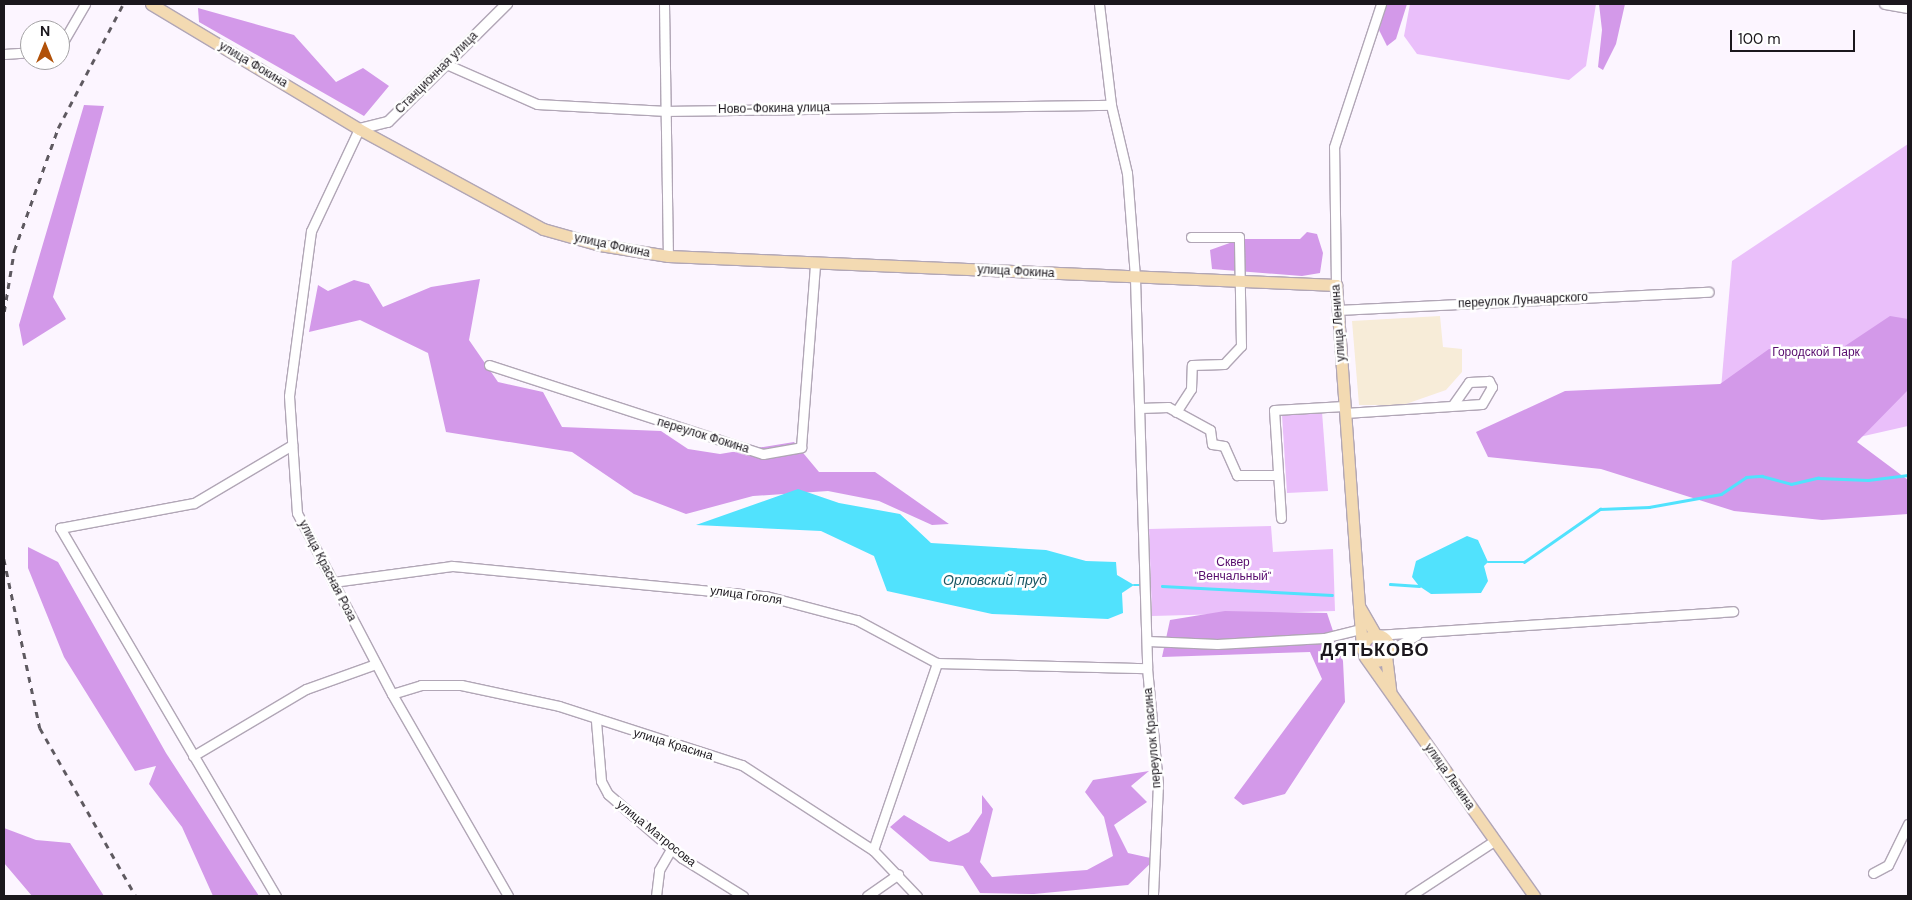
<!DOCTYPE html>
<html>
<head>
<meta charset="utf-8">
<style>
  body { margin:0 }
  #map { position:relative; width:1912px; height:900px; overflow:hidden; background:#fcf5ff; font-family:"DM Sans",sans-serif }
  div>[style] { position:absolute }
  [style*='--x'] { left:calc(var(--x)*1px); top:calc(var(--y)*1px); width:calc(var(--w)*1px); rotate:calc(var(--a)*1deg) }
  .commercial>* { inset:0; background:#f7ecd8 }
  .green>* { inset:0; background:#eabffa }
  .round { border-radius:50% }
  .forest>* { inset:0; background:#d399e9 }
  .water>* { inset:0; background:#51e2fd }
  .stream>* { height:2.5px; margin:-1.25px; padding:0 1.25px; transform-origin:1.25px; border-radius:1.25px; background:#51e2fd }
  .roads { filter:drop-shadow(1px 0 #b1a6b6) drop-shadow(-1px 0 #b1a6b6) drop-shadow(0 1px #b1a6b6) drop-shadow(0 -1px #b1a6b6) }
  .minor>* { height:9px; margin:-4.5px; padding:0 4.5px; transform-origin:4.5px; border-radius:4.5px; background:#fff }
  .tertiary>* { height:10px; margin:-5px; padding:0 5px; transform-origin:5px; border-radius:5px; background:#fff }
  .secondary>* { height:11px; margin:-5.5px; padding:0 5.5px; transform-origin:5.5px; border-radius:5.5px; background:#f3dab2 }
  .secondary>.ring { margin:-5.5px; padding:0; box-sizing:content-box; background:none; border:11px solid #f3dab2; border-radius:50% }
  .rail>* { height:2.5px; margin-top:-1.25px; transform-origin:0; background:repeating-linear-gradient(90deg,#5e5960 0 6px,transparent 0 12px) }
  span { translate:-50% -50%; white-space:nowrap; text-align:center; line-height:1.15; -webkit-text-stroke:5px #fff; paint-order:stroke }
  .street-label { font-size:12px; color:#1b171d }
  .park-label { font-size:12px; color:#580d6e }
  .water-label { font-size:14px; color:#1b5763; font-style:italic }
  .district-label { font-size:18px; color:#1b171d; font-weight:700; letter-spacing:1px }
  .frame { position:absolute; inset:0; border:5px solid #1b171d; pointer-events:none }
  .north { position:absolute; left:20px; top:20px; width:50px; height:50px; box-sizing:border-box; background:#fff; border:1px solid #a4a2a5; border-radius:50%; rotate:0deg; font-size:14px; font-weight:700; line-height:20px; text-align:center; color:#1b171d }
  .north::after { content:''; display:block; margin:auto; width:18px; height:22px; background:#b15109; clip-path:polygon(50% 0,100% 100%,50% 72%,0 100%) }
  .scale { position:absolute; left:1730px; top:30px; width:125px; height:22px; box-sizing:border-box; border:2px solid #1b171d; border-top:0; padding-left:6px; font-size:15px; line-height:18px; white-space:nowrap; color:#1b171d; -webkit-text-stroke:4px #fff; paint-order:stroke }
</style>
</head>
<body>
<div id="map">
  <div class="commercial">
    <div style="clip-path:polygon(1440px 316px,1443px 347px,1462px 349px,1462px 372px,1446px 390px,1403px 405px,1359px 405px,1352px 321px)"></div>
  </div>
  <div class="green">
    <div style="clip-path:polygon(1410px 4px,1596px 4px,1586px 66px,1569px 80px,1417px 54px,1404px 36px)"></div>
    <div style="clip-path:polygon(1908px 144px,1908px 426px,1714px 470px,1732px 261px)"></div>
    <div style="clip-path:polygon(1322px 412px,1328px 491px,1287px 493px,1282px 415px)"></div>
    <div style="clip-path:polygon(1271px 526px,1273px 552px,1333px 549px,1335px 611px,1152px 616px,1149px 529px)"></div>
    <div class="round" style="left:1368px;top:641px;width:16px;height:16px"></div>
  </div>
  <div class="forest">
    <div style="clip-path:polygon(1387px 4px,1407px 4px,1396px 39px,1387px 46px,1379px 30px)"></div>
    <div style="clip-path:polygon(1599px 4px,1625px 4px,1616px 44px,1603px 70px,1598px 67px,1602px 30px)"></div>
    <div style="clip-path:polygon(198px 8px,294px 35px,336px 82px,363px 68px,389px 86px,364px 116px,199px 22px)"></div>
    <div style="clip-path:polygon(84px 105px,104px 106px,53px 297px,66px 319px,23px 346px,19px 325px)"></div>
    <div style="clip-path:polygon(1307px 232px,1317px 234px,1323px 253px,1320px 273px,1302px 276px,1212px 269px,1210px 250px,1241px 239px,1300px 239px)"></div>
    <div style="clip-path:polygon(480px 279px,469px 340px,498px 382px,543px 392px,562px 427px,661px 431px,688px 449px,720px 454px,794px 442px,819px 472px,875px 472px,949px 524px,932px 525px,879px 501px,828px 491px,753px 496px,686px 514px,634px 494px,572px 452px,446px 432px,428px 353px,360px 320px,309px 332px,318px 285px,328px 291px,354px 280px,369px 284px,383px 307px,431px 287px)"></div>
    <div style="clip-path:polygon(1890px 316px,1908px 319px,1908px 390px,1857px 442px,1908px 480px,1908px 514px,1822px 520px,1734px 511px,1601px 469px,1488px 457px,1476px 432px,1565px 391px,1720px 384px,1769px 349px,1836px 352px)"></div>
    <div style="clip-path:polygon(28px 547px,58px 562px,166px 753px,259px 896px,213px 896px,182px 827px,149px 784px,156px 766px,135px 771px,64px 657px,28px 568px)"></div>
    <div style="clip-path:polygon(1225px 611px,1327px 613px,1343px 661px,1345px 702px,1285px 794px,1243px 805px,1234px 798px,1322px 679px,1310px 652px,1162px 657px,1170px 620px)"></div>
    <div style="clip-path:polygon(1149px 771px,1131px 786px,1147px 802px,1114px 825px,1128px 853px,1155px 859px,1128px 885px,1034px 894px,980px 893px,963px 866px,930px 861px,890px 827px,904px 815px,949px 842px,969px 832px,982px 813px,982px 795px,993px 809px,980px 862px,992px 877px,1087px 870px,1113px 856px,1104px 817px,1085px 792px,1093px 780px)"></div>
    <div style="clip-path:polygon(4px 828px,36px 840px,70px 843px,104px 896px,32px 896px,4px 863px)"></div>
  </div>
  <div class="water">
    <div style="clip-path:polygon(798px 489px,839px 503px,900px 514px,931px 543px,1046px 550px,1086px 561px,1116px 562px,1117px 575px,1134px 585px,1122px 593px,1123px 613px,1108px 619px,992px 614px,887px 591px,874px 556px,821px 531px,696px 525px)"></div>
    <div style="clip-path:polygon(1467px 536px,1478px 540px,1488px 562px,1484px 566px,1488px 581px,1481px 593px,1431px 594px,1419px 586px,1412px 577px,1416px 561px)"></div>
  </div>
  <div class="stream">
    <div style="--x:1488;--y:562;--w:36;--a:0"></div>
    <div style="--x:1524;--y:562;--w:93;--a:-34.9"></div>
    <div style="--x:1600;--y:509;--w:49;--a:-2.3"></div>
    <div style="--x:1649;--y:507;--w:73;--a:-10.2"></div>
    <div style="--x:1721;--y:494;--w:30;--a:-34"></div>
    <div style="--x:1746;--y:477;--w:16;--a:-4"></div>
    <div style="--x:1762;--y:476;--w:30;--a:15"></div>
    <div style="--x:1791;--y:484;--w:28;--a:-13"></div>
    <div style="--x:1818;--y:478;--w:50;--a:2.3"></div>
    <div style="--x:1868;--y:480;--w:40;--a:-7.1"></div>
    <div style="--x:1390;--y:584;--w:29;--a:4"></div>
    <div style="--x:1134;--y:585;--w:9;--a:0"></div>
    <div style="--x:1162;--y:586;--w:170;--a:3"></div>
  </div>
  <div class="roads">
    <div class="minor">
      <div style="--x:664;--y:4;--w:252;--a:89.1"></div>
      <div style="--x:1099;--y:4;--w:102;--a:83.2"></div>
      <div style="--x:1111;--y:105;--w:70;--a:76.8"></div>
      <div style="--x:1127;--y:173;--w:105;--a:85.6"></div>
      <div style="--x:1135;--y:278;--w:390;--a:88.2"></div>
      <div style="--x:1147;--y:668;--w:117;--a:84.6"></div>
      <div style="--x:1158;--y:784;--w:112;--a:92.6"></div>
      <div style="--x:60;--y:47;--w:50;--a:-59.8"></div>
      <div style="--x:4;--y:54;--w:26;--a:-4"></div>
      <div style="--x:446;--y:64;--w:99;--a:23.7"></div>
      <div style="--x:537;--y:104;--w:130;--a:3.1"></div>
      <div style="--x:667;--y:111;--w:444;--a:-0.8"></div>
      <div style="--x:359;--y:129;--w:113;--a:115.2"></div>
      <div style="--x:311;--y:231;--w:166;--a:97.6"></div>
      <div style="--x:289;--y:396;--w:117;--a:86.1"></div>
      <div style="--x:297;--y:513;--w:204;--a:62.3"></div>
      <div style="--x:392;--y:694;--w:233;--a:60.1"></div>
      <div style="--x:1336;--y:285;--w:138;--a:-90.8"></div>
      <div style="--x:1334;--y:147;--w:151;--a:-71.8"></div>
      <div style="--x:1337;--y:310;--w:372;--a:-2.8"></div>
      <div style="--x:489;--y:365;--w:288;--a:18"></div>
      <div style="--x:763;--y:454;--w:39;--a:-10"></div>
      <div style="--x:801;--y:447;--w:185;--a:-85.6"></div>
      <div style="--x:1140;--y:408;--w:28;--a:-2"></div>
      <div style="--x:1168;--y:407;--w:48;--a:28.7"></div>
      <div style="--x:1210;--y:430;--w:14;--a:82"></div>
      <div style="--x:1212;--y:444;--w:12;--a:9"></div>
      <div style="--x:1224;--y:446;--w:32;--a:66"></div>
      <div style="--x:1237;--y:475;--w:41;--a:0"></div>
      <div style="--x:1176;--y:412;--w:27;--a:-57"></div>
      <div style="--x:1191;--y:389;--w:24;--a:-88"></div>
      <div style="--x:1192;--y:365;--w:32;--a:-2"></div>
      <div style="--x:1224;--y:364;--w:25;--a:-47"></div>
      <div style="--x:1241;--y:346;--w:109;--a:-91.1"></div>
      <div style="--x:1239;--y:237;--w:48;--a:180"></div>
      <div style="--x:1345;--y:413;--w:137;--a:-3.8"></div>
      <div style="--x:1482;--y:404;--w:20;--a:-60"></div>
      <div style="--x:1492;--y:387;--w:7;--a:-117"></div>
      <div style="--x:1489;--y:381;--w:20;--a:177"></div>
      <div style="--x:1469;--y:382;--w:28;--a:125"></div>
      <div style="--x:1281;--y:518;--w:108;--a:-93.7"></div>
      <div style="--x:1274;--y:410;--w:70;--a:-3.3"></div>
      <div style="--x:333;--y:582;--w:120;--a:-7.7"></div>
      <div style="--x:452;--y:566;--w:315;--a:5.5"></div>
      <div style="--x:766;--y:596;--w:94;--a:14.8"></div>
      <div style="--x:857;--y:620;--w:91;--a:28.3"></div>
      <div style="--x:937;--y:663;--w:210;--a:1.4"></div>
      <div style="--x:1376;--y:635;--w:358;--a:-3.8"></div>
      <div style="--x:1148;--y:641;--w:69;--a:2.5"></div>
      <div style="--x:1217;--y:644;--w:107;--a:-3.2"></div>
      <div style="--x:1324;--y:638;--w:34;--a:-14"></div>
      <div style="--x:1389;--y:651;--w:32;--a:-30"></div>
      <div style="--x:392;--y:694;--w:30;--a:-17"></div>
      <div style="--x:421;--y:685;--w:40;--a:0"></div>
      <div style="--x:461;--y:685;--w:100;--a:12.1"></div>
      <div style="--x:559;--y:706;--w:192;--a:17.9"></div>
      <div style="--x:742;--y:765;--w:156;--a:33"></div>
      <div style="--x:873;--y:850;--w:64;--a:46.3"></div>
      <div style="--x:596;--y:721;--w:60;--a:85.2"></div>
      <div style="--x:601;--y:781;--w:15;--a:62"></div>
      <div style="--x:608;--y:794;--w:98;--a:40.9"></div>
      <div style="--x:682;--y:858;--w:72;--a:31.9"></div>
      <div style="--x:193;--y:756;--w:131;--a:-30.7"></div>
      <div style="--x:306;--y:689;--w:74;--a:-19.7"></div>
      <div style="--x:873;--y:850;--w:198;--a:-71.1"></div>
      <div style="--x:1873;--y:873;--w:17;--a:-28"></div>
      <div style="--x:1888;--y:865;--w:46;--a:-64"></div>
      <div style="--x:276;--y:896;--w:427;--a:-120.4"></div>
      <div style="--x:60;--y:528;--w:136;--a:-10.6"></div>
      <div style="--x:194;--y:503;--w:114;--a:-30.6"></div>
      <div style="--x:656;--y:896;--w:26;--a:-83"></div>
      <div style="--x:659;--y:870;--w:24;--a:-60"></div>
      <div style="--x:867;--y:896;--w:38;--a:-35"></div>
      <div style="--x:1410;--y:896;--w:100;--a:-33.2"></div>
    </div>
    <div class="tertiary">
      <div style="--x:1885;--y:4;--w:23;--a:10"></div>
      <div style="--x:359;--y:129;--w:30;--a:-14"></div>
      <div style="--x:388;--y:122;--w:168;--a:-44.8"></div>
    </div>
    <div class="secondary">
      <div style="--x:151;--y:4;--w:243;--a:31"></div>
      <div style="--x:359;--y:129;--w:209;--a:28.5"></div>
      <div style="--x:543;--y:229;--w:59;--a:15.7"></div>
      <div style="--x:600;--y:245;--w:69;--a:9.2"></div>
      <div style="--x:668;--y:256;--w:669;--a:2.49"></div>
      <div style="--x:1336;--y:285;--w:365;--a:85.9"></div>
      <div style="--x:1359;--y:606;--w:34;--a:60"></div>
      <div class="ring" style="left:1363px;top:635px;width:15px;height:15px"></div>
      <div style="--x:1386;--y:656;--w:35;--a:83"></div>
      <div style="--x:1365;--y:657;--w:293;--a:54.7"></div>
    </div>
  </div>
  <div class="rail">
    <div style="--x:4;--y:312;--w:62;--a:-80.7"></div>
    <div style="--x:14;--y:251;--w:131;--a:-70.3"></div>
    <div style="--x:58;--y:128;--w:140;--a:-62.3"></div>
    <div style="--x:4;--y:559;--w:173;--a:78"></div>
    <div style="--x:40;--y:728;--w:193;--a:60.3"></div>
  </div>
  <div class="street-label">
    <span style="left:253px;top:65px;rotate:31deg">улица Фокина</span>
    <span style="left:437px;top:73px;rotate:-45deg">Станционная улица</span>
    <span style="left:774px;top:109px;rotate:-1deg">Ново-Фокина улица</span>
    <span style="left:612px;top:246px;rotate:12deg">улица Фокина</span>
    <span style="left:1016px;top:272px;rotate:3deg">улица Фокина</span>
    <span style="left:1523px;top:301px;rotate:-3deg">переулок Луначарского</span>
    <span style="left:1339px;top:323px;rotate:-94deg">улица Ленина</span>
    <span style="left:703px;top:436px;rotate:17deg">переулок Фокина</span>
    <span style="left:327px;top:571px;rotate:63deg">улица Красная Роза</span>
    <span style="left:746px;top:596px;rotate:8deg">улица Гоголя</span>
    <span style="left:1153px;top:738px;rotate:-95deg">переулок Красина</span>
    <span style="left:673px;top:745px;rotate:17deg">улица Красина</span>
    <span style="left:1449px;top:777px;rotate:55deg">улица Ленина</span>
    <span style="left:656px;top:834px;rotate:39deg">улица Матросова</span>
  </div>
  <div class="park-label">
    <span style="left:1816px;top:353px">Городской Парк</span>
    <span style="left:1233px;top:570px">Сквер<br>"Венчальный"</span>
  </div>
  <div class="water-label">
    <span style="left:995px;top:580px">Орловский пруд</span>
  </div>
  <div class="district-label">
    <span style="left:1375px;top:650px">ДЯТЬКОВО</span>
  </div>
  <div class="frame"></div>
  <div class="north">N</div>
  <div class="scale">100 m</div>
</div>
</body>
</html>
